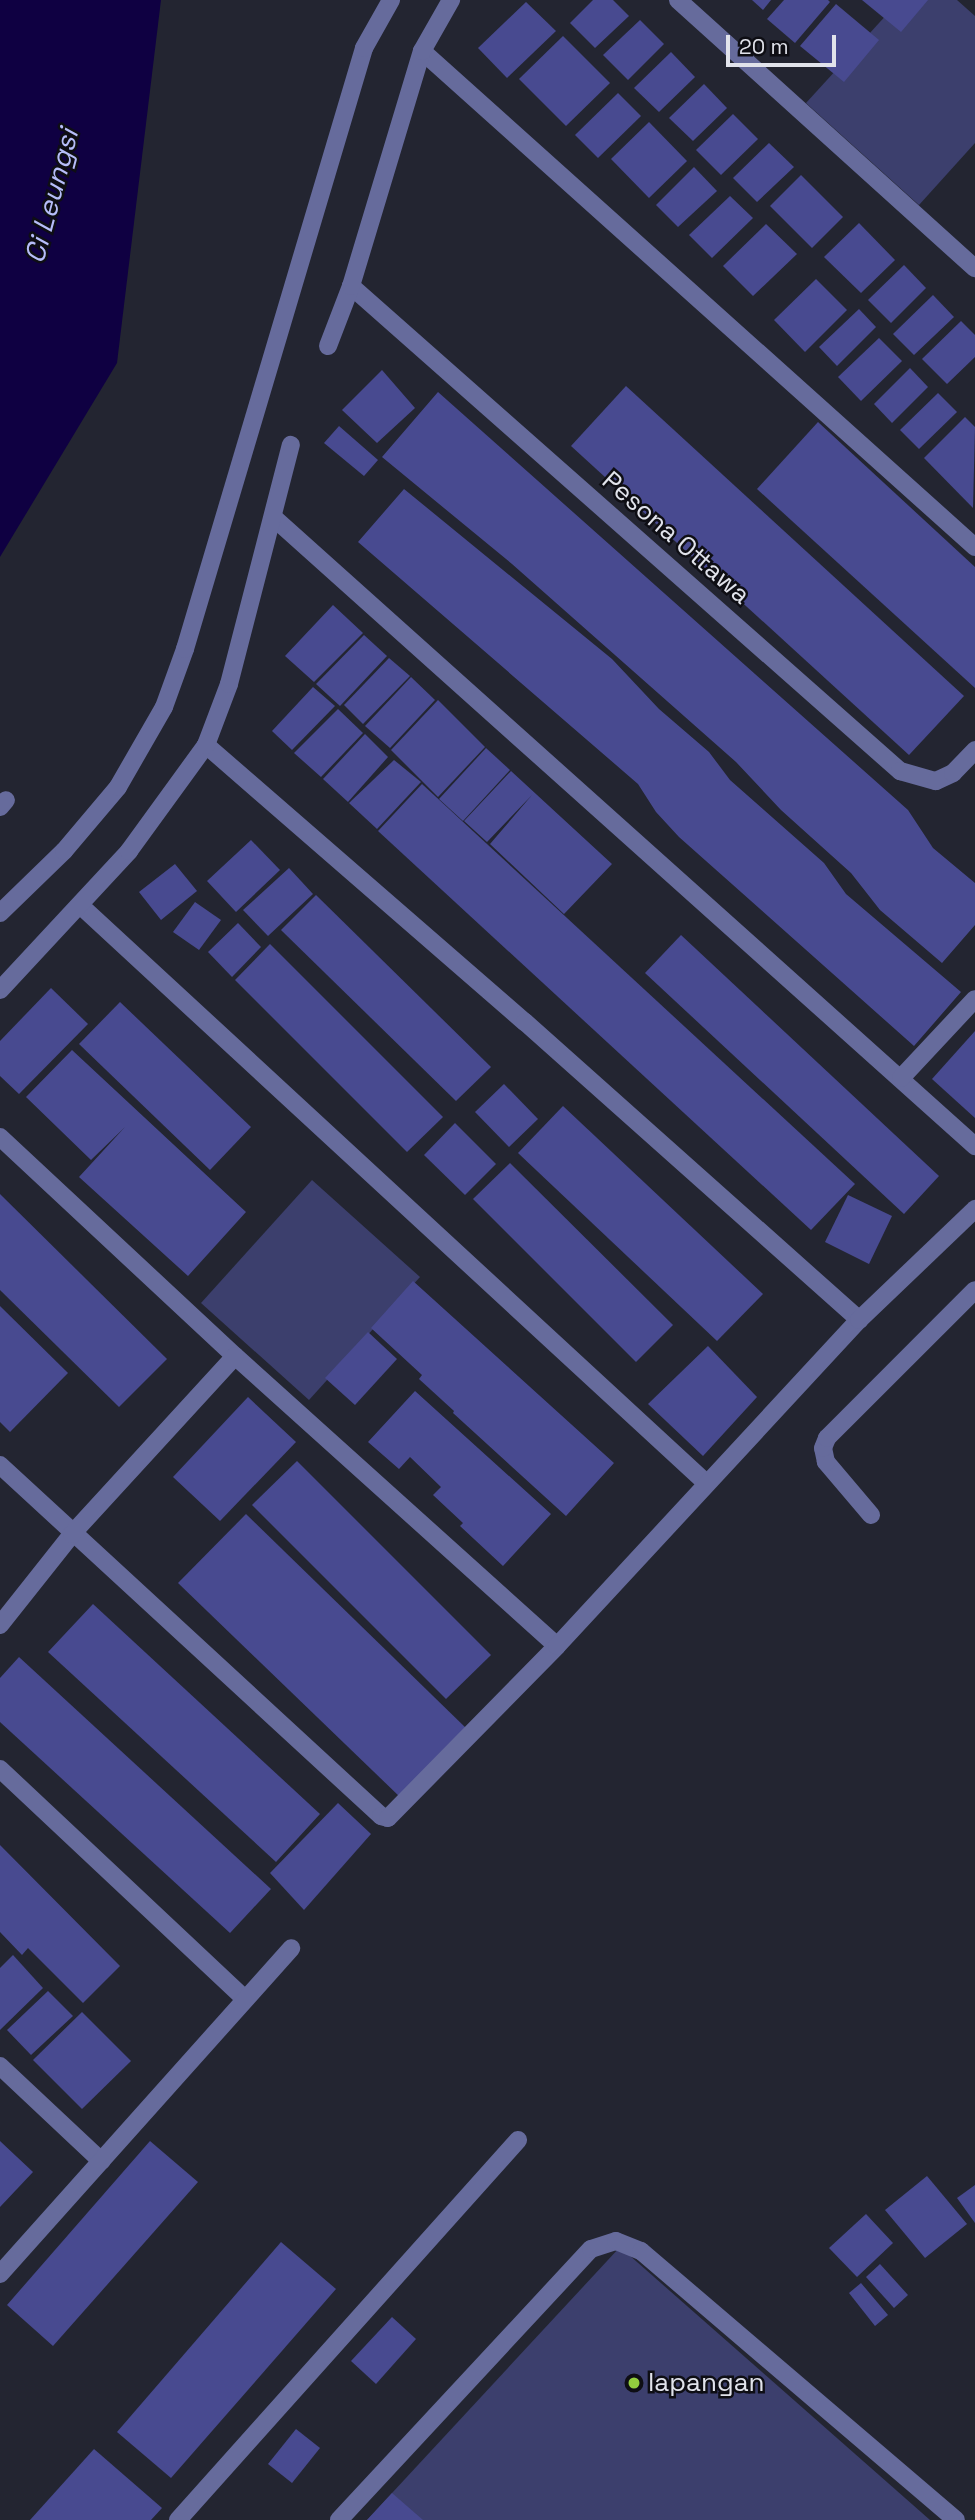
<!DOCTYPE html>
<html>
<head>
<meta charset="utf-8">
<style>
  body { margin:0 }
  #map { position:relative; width:975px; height:2520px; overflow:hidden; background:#232531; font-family:"Space Grotesk",sans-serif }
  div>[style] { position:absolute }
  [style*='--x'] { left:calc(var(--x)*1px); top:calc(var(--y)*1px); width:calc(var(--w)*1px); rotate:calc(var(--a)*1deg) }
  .green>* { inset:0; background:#3c3f6d }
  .water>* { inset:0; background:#0f0042 }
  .building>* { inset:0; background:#484a90 }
  .minor>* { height:18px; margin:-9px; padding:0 9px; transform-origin:9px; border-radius:9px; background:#666b9c }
  .dots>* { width:19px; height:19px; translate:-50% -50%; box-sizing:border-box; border:4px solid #0e0e14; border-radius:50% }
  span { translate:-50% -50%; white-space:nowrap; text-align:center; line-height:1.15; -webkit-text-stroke:5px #0e0e14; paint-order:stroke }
  .street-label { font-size:26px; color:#e1e3eb }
  .poi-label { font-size:26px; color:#e1e3eb }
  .left { translate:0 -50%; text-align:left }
  .water-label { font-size:28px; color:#b6bdf9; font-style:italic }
  .scale { position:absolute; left:726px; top:35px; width:110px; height:32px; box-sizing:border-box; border:4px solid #e1e3eb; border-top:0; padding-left:9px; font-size:21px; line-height:24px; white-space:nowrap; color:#e1e3eb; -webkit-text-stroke:5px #0e0e14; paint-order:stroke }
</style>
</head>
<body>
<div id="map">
  <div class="green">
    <div style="clip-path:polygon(900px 0,957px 0,975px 16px,975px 143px,919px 205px,806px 103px)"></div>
    <div style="clip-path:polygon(312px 1180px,420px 1277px,309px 1400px,201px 1303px)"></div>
    <div style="clip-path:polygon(620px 2247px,930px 2520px,367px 2520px)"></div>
  </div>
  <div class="water">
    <div style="clip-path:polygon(0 0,161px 0,117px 363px,0 557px)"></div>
  </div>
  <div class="building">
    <div style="clip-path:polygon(593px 0,613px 0,629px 16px,595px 48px,570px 23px)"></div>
    <div style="clip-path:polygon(752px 0,771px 0,763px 10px)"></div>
    <div style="clip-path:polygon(784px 0,828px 0,830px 2px,795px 43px,767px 19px)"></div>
    <div style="clip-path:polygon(862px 0,928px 0,901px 32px)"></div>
    <div style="clip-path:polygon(526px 2px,556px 31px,507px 78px,478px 48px)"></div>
    <div style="clip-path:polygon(836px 4px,879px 40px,844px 82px,800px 46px)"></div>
    <div style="clip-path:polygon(640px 20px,664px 44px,628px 80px,603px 55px)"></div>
    <div style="clip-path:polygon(563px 36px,610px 83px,566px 126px,519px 79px)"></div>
    <div style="clip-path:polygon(671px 52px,695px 77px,659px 112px,634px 88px)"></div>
    <div style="clip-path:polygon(704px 84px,727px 108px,693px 141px,669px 118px)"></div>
    <div style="clip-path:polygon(618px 93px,641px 116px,598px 158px,575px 135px)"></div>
    <div style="clip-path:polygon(733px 114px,758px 139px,721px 175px,696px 150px)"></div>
    <div style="clip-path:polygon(649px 122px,687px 161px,649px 198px,611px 159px)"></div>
    <div style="clip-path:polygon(769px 143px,794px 167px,757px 202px,733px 178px)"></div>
    <div style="clip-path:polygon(694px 167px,717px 191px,678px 227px,656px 205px)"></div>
    <div style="clip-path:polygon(801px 175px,843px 217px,812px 248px,770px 206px)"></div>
    <div style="clip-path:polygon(730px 196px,753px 218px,712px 258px,689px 235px)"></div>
    <div style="clip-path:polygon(859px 223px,895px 260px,861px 293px,824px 257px)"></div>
    <div style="clip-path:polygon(766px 224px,797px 254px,753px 296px,723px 266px)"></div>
    <div style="clip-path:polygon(904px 265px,926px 288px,891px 323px,868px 300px)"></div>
    <div style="clip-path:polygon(816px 279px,847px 310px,805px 352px,774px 320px)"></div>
    <div style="clip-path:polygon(933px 295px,954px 317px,914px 355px,893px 334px)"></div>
    <div style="clip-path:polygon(859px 309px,876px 327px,837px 366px,819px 347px)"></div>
    <div style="clip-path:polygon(961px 321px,975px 335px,975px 357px,947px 384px,922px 359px)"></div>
    <div style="clip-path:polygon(879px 338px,902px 361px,861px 401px,838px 377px)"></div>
    <div style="clip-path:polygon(910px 368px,928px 387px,892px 423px,874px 404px)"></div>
    <div style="clip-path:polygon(382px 370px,415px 408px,377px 443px,342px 410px)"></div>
    <div style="clip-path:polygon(626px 386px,964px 696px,909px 755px,571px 446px)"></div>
    <div style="clip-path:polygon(438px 392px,908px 810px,933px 848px,975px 883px,975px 925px,942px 963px,880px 910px,851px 873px,781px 810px,736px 762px,512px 564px,382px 457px)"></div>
    <div style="clip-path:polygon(938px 393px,957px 412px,919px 449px,900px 430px)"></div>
    <div style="clip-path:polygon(965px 417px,975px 427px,973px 508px,924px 458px)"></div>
    <div style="clip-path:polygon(818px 422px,975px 567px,975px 688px,757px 489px)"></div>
    <div style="clip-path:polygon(339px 426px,378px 460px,364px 476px,324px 443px)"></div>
    <div style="clip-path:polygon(404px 489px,612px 659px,659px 709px,709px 752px,730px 780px,824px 863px,846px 894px,961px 992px,914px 1046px,679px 837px,656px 812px,638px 784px,358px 542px)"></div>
    <div style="clip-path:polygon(333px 605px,363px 633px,314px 682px,285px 656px)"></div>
    <div style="clip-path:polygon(364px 635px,387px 656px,340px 706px,316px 684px)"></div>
    <div style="clip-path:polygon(389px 658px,410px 676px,363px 724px,344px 705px)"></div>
    <div style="clip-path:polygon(411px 677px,435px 700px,390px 748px,365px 726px)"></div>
    <div style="clip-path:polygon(313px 687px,335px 706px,292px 750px,272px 731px)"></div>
    <div style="clip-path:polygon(438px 700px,485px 747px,438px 797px,391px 750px)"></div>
    <div style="clip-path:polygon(338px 709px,363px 733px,321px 777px,294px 753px)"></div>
    <div style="clip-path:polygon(365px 734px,388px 757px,348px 802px,323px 779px)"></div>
    <div style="clip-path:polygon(486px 748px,510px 770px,463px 821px,439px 799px)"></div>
    <div style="clip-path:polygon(394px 760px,421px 782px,377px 829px,349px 803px)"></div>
    <div style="clip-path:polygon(511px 771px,612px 864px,564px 914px,490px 844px,532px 795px,487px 842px,464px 821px)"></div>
    <div style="clip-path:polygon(422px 784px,855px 1184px,811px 1230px,378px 831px)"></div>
    <div style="clip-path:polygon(251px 840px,280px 870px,236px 912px,207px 881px)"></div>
    <div style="clip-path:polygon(175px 864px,197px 891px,161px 920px,139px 892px)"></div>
    <div style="clip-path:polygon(289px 868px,313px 894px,268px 936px,243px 910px)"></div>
    <div style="clip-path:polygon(316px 895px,491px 1067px,456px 1101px,281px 930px)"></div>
    <div style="clip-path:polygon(195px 902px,221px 920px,199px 950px,173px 932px)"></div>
    <div style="clip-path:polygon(238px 923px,261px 947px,232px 977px,208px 952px)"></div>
    <div style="clip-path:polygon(681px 935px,939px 1176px,904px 1214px,645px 973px)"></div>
    <div style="clip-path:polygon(270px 944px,443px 1117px,407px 1152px,235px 980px)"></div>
    <div style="clip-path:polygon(51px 988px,88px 1024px,19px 1094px,0 1076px,0 1041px)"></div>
    <div style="clip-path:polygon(120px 1002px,251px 1127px,210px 1170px,79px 1044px)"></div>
    <div style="clip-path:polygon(975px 1031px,975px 1118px,932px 1079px)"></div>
    <div style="clip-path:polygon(72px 1050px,246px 1212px,188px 1276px,79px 1177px,125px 1127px,91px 1160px,26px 1097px)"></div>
    <div style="clip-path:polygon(504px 1084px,538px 1119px,509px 1147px,475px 1112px)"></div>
    <div style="clip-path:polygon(563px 1106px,763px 1294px,717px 1341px,518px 1153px)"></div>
    <div style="clip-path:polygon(455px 1123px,496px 1164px,465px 1195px,424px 1155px)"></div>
    <div style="clip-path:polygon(510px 1163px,673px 1325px,636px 1362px,473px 1199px)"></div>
    <div style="clip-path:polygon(0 1194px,167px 1359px,119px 1407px,0 1290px)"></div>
    <div style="clip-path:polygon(848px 1195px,892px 1216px,869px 1264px,825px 1242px)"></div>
    <div style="clip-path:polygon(413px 1281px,614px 1463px,566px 1516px,453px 1413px,454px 1411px,419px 1379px,422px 1375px,371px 1328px)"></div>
    <div style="clip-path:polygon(0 1306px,68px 1373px,10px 1432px,0 1422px)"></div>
    <div style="clip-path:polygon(368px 1332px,397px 1359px,355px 1405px,325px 1378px)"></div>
    <div style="clip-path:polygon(708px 1346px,757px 1397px,703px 1456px,648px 1404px)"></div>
    <div style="clip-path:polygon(415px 1391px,551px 1514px,503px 1566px,460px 1526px,463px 1523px,433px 1495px,441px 1487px,410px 1457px,399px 1469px,368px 1442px)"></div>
    <div style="clip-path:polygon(248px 1397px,296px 1442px,220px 1521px,173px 1477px)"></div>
    <div style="clip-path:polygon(297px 1461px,491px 1655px,446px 1699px,252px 1505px)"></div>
    <div style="clip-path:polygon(246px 1514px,468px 1730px,401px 1798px,178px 1583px)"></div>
    <div style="clip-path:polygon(93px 1604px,320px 1814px,276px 1862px,48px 1652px)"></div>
    <div style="clip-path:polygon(19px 1657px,271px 1889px,230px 1933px,0 1722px,0 1678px)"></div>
    <div style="clip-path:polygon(338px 1803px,371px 1834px,304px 1910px,270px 1873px)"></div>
    <div style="clip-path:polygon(0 1845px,120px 1966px,83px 2003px,28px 1948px,22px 1955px,0 1932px)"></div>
    <div style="clip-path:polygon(13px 1955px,43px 1988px,0 2030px,0 1968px)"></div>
    <div style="clip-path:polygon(48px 1991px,73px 2016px,31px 2055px,7px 2030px)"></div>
    <div style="clip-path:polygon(82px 2012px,131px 2061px,82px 2109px,33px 2060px)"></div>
    <div style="clip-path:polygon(0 2141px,33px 2172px,0 2207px)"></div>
    <div style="clip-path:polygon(150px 2141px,198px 2182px,53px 2346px,7px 2305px)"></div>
    <div style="clip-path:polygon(927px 2176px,967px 2224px,925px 2258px,885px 2210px)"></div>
    <div style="clip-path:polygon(975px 2185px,975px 2223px,957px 2198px)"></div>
    <div style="clip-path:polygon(866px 2214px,893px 2243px,857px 2277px,829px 2248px)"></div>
    <div style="clip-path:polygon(281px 2242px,336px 2289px,171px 2478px,117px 2432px)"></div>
    <div style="clip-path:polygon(880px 2264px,908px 2295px,894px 2308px,866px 2277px)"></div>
    <div style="clip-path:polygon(861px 2283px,888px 2315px,875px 2326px,849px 2293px)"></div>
    <div style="clip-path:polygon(392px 2317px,416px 2339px,376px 2384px,351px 2361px)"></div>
    <div style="clip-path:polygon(296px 2429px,320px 2448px,292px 2483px,268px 2464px)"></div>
    <div style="clip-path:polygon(94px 2449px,162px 2508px,151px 2520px,30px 2520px)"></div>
    <div style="clip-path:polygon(392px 2493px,423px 2520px,367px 2520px)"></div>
  </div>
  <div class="minor">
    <div style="--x:678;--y:0;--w:400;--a:42.1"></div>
    <div style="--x:422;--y:51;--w:743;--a:41.89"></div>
    <div style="--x:351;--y:286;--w:733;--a:41.46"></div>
    <div style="--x:900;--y:771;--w:37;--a:16"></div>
    <div style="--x:936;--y:781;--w:19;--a:-25"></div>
    <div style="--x:953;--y:773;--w:32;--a:-46"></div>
    <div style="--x:328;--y:346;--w:64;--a:-69"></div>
    <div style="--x:351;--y:286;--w:245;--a:-73.2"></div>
    <div style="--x:422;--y:51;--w:59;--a:-60.4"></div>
    <div style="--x:273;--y:517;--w:943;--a:41.86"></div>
    <div style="--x:206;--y:745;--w:422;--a:41"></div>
    <div style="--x:525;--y:1022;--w:448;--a:41.7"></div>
    <div style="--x:0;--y:807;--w:9;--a:-49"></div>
    <div style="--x:81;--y:906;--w:851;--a:42.71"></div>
    <div style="--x:0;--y:913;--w:89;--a:-44.1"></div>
    <div style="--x:64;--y:851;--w:84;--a:-49.8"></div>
    <div style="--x:118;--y:787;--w:92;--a:-60.1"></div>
    <div style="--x:164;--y:707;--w:62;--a:-70.1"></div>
    <div style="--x:185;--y:649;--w:627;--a:-73.41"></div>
    <div style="--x:364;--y:48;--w:55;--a:-60.6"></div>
    <div style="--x:0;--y:990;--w:190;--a:-47.1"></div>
    <div style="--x:129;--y:851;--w:131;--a:-54"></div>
    <div style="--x:206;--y:745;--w:65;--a:-69.3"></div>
    <div style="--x:229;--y:684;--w:247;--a:-75.5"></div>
    <div style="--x:901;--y:1078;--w:108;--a:-46.9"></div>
    <div style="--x:0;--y:1137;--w:321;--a:43"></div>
    <div style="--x:235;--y:1356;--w:433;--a:42"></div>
    <div style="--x:0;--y:1465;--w:518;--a:42.65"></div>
    <div style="--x:381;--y:1816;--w:7;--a:16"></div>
    <div style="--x:388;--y:1818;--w:241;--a:-45.5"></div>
    <div style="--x:557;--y:1646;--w:444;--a:-47.2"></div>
    <div style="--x:859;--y:1320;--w:161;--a:-43.7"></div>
    <div style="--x:871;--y:1515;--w:70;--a:-130.3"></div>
    <div style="--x:826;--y:1462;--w:14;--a:-102"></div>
    <div style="--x:823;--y:1448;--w:11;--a:-68"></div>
    <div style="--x:827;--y:1438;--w:209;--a:-45"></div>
    <div style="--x:0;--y:1625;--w:116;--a:-51.6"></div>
    <div style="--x:72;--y:1534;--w:241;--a:-47.5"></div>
    <div style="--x:0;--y:1769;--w:336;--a:43.2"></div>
    <div style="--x:0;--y:2066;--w:139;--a:43.2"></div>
    <div style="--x:0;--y:2274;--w:437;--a:-48.2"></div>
    <div style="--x:178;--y:2520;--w:510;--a:-48.18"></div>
    <div style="--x:339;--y:2520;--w:370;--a:-47.1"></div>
    <div style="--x:591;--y:2249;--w:26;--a:-18"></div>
    <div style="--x:616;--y:2241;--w:27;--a:22"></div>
    <div style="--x:641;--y:2251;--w:414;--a:40.5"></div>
  </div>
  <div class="dots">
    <div style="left:634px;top:2383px;background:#92cd3e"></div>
  </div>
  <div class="street-label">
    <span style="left:676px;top:538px;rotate:41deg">Pesona Ottawa</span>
  </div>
  <div class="poi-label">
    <span class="left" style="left:648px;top:2383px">lapangan</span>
  </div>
  <div class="water-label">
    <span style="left:51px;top:196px;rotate:-75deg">Ci Leungsi</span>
  </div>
  <div class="scale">20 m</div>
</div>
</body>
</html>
